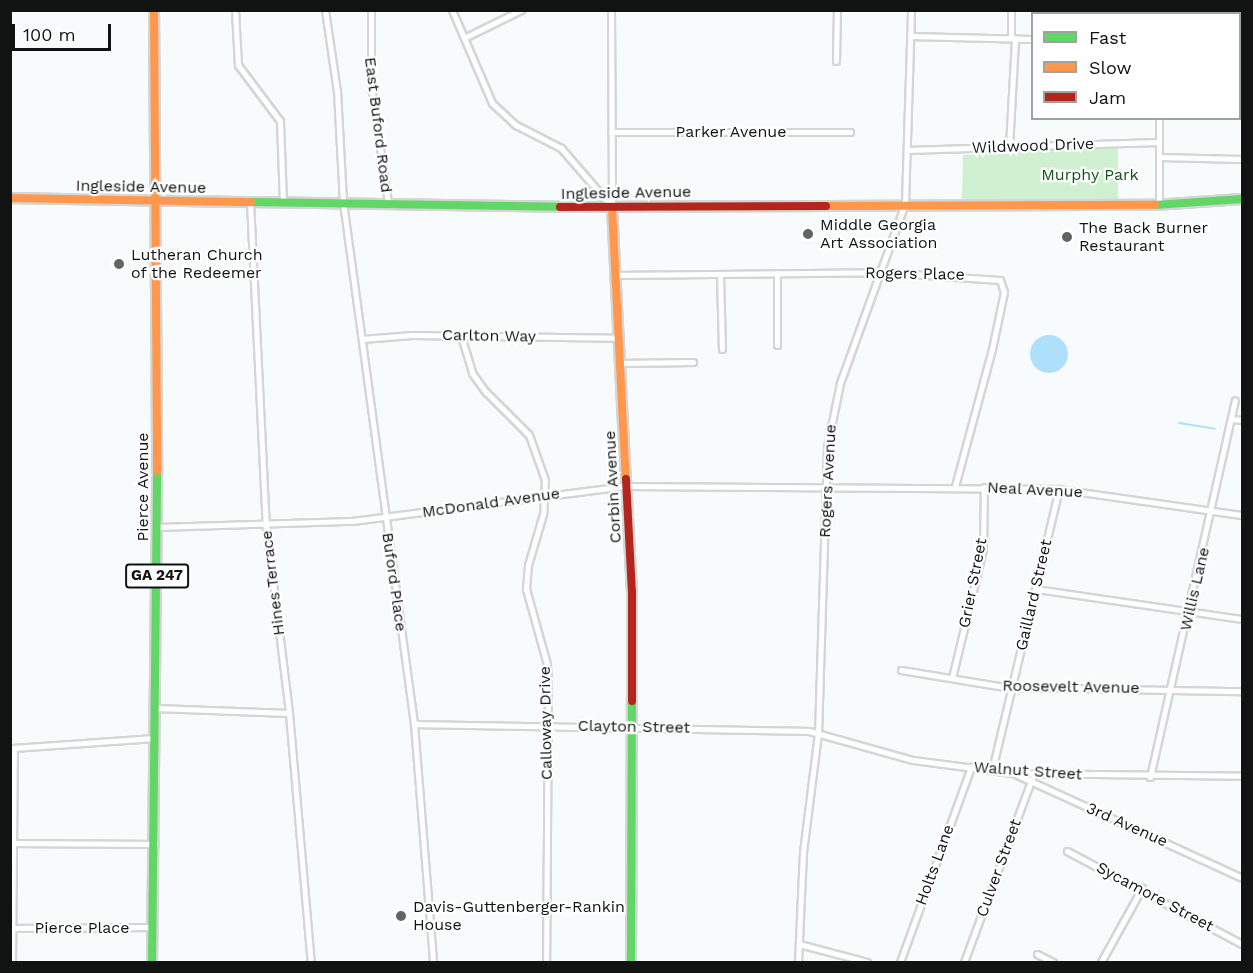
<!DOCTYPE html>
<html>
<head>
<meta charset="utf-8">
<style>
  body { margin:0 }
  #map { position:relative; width:1253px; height:973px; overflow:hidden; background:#f8fbfb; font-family:"Work Sans",sans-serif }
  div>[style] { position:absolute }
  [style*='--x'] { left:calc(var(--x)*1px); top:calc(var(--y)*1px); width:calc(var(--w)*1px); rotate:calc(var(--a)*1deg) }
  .green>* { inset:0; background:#d0f1d1 }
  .water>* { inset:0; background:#aee0fb }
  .round { border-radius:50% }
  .stream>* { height:2px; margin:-1px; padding:0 1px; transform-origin:1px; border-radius:1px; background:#aee0fb }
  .roads { filter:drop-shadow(2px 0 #d4d6d6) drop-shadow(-2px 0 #d4d6d6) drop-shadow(0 2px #d4d6d6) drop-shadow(0 -2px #d4d6d6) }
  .street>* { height:5px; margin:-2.5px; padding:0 2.5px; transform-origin:2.5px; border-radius:2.5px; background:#fefefe }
  .fast>* { height:8px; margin:-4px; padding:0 4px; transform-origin:4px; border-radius:4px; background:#63d668 }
  .slow>* { height:8px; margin:-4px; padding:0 4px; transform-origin:4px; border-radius:4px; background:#ff974d }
  .jam>* { height:8px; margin:-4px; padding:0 4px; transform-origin:4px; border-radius:4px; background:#b3261e }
  .dots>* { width:16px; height:16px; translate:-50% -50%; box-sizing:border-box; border:3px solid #fff; border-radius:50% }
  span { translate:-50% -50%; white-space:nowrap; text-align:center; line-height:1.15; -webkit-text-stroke:4.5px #fff; paint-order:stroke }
  .shield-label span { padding:2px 4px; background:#fff; border:2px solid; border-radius:4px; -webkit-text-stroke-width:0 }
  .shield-label { font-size:15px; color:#111313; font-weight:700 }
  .street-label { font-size:16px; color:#111313 }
  .park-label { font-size:16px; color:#125317 }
  .poi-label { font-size:16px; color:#111313 }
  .left { translate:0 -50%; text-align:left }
  .frame { position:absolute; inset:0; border:12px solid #111313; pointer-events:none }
  .legend { position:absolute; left:1031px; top:12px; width:210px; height:108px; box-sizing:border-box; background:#fff; border:2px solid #a0a1a1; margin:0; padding:8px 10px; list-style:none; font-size:18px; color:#111313 }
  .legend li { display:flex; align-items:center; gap:12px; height:30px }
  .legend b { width:30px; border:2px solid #a0a1a1 }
  .scale { position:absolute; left:12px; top:24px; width:99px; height:27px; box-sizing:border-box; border:3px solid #111313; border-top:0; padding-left:8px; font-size:18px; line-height:21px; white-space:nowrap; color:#111313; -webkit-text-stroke:4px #fff; paint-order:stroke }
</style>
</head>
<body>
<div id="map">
  <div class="green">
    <div style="clip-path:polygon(1118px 147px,1118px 201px,962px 199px,963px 155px)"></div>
  </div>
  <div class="water">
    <div class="round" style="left:1030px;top:335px;width:38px;height:38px"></div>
  </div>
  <div class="stream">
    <div style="--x:1179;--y:423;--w:36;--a:9"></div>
  </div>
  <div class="roads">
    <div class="street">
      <div style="--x:235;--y:10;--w:55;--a:86.9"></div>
      <div style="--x:238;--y:65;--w:70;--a:53.1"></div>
      <div style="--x:280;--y:121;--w:81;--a:87.9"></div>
      <div style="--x:325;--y:10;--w:82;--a:81.6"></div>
      <div style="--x:337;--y:91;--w:111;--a:86.9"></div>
      <div style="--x:343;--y:202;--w:527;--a:82.25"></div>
      <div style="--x:414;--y:724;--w:239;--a:85.4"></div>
      <div style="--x:371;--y:10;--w:76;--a:90"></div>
      <div style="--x:371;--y:86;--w:118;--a:81.7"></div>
      <div style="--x:452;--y:10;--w:101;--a:66.7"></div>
      <div style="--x:492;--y:103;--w:33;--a:43"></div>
      <div style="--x:516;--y:125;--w:51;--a:27.1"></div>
      <div style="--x:561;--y:148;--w:78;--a:49.2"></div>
      <div style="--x:611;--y:10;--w:195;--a:89.7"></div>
      <div style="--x:1011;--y:10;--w:28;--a:90"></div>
      <div style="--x:1160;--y:10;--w:4;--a:90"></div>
      <div style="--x:910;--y:36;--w:122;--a:1.4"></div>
      <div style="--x:464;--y:38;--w:64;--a:-26.2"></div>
      <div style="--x:1240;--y:41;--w:2;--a:27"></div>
      <div style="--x:836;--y:61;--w:51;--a:-88.9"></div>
      <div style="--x:1159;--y:118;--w:87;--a:90"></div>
      <div style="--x:611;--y:132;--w:239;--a:0"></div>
      <div style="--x:1009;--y:147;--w:109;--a:-86.8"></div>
      <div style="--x:907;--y:150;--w:251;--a:-1.8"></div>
      <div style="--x:1159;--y:157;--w:83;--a:1.4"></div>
      <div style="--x:250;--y:202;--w:323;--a:87.2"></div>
      <div style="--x:266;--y:525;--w:189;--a:83"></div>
      <div style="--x:289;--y:713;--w:250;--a:85"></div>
      <div style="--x:720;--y:274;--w:75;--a:88.5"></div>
      <div style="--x:615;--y:275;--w:267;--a:-0.6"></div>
      <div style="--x:882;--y:272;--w:118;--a:3.9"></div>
      <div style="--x:1000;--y:280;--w:13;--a:72"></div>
      <div style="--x:1004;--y:292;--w:58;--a:101.9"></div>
      <div style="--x:992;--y:349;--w:142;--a:105.1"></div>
      <div style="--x:461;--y:336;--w:39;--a:73"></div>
      <div style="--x:472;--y:373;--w:24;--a:54"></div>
      <div style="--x:486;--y:392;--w:61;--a:45"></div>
      <div style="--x:529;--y:435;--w:48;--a:70.4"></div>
      <div style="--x:545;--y:480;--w:34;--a:93"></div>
      <div style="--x:543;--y:514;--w:53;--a:106.4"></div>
      <div style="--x:528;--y:565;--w:24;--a:95"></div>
      <div style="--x:526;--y:589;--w:78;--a:74.4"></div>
      <div style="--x:547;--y:664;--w:23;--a:88"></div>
      <div style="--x:548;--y:687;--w:275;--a:90.4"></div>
      <div style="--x:362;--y:339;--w:50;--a:-4.6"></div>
      <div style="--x:412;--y:335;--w:205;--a:0.8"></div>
      <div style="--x:777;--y:345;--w:72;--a:-90"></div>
      <div style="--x:619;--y:363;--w:74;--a:-0.8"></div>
      <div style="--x:1231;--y:419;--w:11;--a:5"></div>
      <div style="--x:157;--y:527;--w:195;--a:-1.8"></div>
      <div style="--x:352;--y:521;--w:277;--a:-7.3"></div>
      <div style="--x:627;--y:486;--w:432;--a:0.4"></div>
      <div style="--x:1059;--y:489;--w:185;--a:8.1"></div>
      <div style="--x:1036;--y:589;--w:208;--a:8.3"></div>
      <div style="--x:901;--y:670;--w:105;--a:9.3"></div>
      <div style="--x:1005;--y:687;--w:237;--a:1"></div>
      <div style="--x:952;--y:678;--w:133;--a:-76.5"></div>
      <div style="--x:983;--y:549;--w:62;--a:-89.1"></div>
      <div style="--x:156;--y:708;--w:133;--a:2.2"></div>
      <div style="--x:414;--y:724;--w:395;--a:1"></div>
      <div style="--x:809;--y:731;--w:108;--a:15.6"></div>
      <div style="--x:913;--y:760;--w:100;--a:7.5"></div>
      <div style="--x:1012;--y:773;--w:230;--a:0.7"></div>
      <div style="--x:13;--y:748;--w:142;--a:-4"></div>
      <div style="--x:992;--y:770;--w:289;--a:-76.6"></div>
      <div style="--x:1015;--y:774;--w:250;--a:24.6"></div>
      <div style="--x:1150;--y:777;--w:386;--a:-77.3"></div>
      <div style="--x:13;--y:843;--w:142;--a:0.4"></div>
      <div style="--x:1067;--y:851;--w:198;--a:28"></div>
      <div style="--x:11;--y:928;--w:142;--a:-0.4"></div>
      <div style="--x:799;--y:944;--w:70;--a:14.8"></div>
      <div style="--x:1037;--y:954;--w:18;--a:27"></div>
      <div style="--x:12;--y:962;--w:214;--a:-89.5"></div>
      <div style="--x:798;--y:962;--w:110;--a:-87.4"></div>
      <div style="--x:803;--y:852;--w:119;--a:-82.8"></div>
      <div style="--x:818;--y:734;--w:287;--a:-88.2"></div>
      <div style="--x:827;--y:447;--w:65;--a:-78.5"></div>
      <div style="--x:840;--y:383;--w:191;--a:-70.1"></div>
      <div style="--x:905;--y:203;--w:193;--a:-88.2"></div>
      <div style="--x:900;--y:962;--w:208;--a:-70"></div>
      <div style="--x:964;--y:962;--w:196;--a:-69.7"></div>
      <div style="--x:1101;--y:962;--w:85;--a:-61"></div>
    </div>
    <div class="fast">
      <div style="--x:251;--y:202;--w:309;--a:0.9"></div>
      <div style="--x:1155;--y:205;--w:87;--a:-3.9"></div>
      <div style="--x:152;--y:962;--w:491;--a:-89.4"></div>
      <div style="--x:631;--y:962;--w:261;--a:-89.8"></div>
    </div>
    <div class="slow">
      <div style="--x:154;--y:10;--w:461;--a:89.6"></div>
      <div style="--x:10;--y:198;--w:241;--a:1"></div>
      <div style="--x:826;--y:206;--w:329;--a:-0.2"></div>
      <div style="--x:612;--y:207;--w:272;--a:87.1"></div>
    </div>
    <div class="jam">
      <div style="--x:560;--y:207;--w:266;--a:-0.2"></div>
      <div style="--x:626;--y:479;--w:113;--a:87"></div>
      <div style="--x:632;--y:592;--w:109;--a:90"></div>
    </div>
  </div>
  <div class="dots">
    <div style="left:808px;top:234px;background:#626464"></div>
    <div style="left:1067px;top:237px;background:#626464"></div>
    <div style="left:119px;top:264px;background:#626464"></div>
    <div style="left:401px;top:916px;background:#626464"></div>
  </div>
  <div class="shield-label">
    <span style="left:157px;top:576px">GA 247</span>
  </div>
  <div class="street-label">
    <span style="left:378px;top:125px;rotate:83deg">East Buford Road</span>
    <span style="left:731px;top:132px">Parker Avenue</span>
    <span style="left:1033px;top:146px;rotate:-2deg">Wildwood Drive</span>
    <span style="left:141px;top:187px;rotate:1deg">Ingleside Avenue</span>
    <span style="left:626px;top:193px;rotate:-1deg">Ingleside Avenue</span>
    <span style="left:915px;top:274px;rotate:1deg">Rogers Place</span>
    <span style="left:489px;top:336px;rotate:1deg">Carlton Way</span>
    <span style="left:828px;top:481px;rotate:-87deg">Rogers Avenue</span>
    <span style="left:143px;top:487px;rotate:-90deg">Pierce Avenue</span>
    <span style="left:613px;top:487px;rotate:-93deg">Corbin Avenue</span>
    <span style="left:1035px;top:490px;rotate:3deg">Neal Avenue</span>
    <span style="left:491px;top:503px;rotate:-8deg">McDonald Avenue</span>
    <span style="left:394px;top:582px;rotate:82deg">Buford Place</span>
    <span style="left:273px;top:583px;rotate:-97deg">Hines Terrace</span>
    <span style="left:973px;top:583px;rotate:-79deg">Grier Street</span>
    <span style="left:1195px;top:589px;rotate:-77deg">Willis Lane</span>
    <span style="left:1034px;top:595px;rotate:-77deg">Gaillard Street</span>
    <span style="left:1071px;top:687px;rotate:1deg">Roosevelt Avenue</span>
    <span style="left:546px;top:723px;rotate:-91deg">Calloway Drive</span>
    <span style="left:634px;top:727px;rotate:1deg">Clayton Street</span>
    <span style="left:1028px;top:771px;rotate:4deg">Walnut Street</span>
    <span style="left:1127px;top:825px;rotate:24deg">3rd Avenue</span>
    <span style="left:935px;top:865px;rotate:-70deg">Holts Lane</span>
    <span style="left:999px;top:868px;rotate:-70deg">Culver Street</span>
    <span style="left:1155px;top:897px;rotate:28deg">Sycamore Street</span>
    <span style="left:82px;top:928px">Pierce Place</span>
  </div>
  <div class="park-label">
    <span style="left:1090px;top:175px">Murphy Park</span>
  </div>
  <div class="poi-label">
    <span class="left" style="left:820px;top:234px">Middle Georgia<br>Art Association</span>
    <span class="left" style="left:1079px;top:237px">The Back Burner<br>Restaurant</span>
    <span class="left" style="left:131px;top:264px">Lutheran Church<br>of the Redeemer</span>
    <span class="left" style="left:413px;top:916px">Davis-Guttenberger-Rankin<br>House</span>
  </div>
  <div class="frame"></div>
  <ul class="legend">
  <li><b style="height:8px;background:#63d668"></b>Fast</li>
  <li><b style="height:8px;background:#ff974d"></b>Slow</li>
  <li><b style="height:8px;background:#b3261e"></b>Jam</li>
  </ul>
  <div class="scale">100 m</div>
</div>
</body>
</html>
